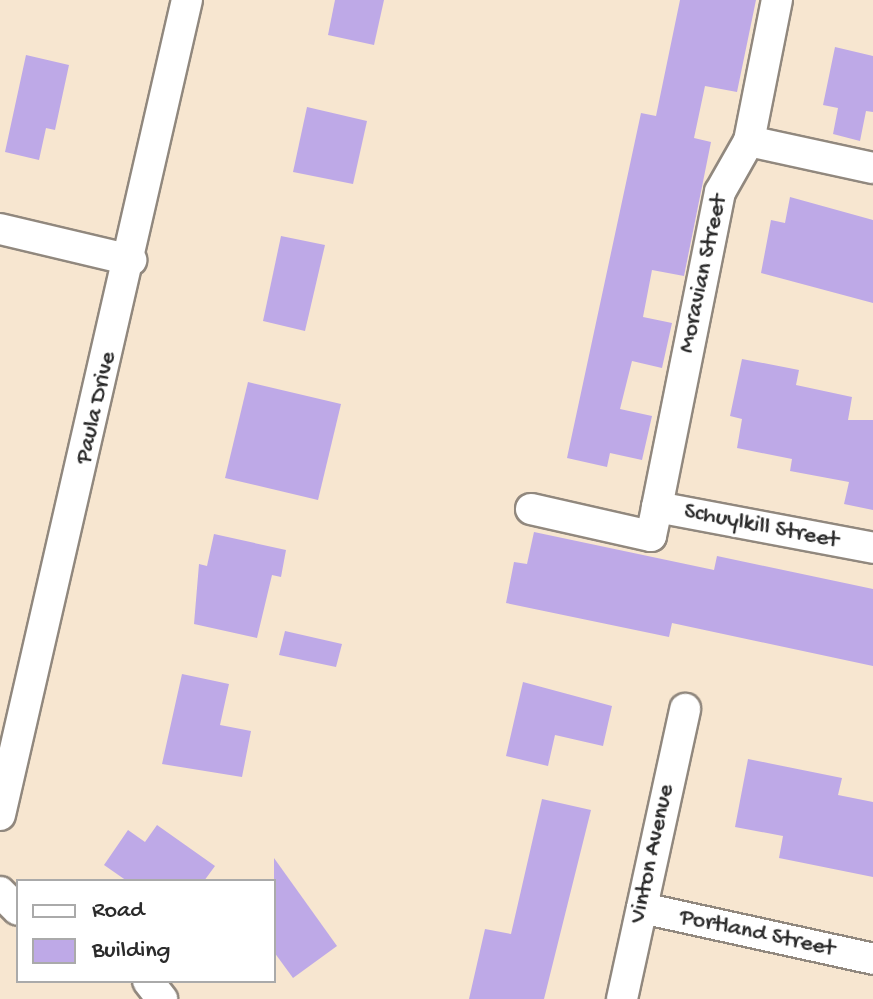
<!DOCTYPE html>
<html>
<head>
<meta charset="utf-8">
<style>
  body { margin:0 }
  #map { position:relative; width:873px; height:999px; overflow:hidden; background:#f7e6d0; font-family:"Gochi Hand",sans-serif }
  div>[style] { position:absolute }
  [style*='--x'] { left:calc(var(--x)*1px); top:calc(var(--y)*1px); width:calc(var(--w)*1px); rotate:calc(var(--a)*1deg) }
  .building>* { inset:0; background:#bea9e7 }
  .roads { filter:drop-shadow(2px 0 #91887e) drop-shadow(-2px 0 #91887e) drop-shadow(0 2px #91887e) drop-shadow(0 -2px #91887e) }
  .minor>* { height:30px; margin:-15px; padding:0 15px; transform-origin:15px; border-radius:15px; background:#fff }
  span { translate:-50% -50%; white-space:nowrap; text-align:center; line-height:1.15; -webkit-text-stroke:6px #fff; paint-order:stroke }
  .street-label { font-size:24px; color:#2b2b2b }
  .legend { position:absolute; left:16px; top:879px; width:260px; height:104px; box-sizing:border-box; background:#fff; border:2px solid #aaa; margin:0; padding:10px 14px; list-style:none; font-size:24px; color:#2b2b2b }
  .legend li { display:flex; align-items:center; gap:16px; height:40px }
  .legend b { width:40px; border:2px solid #aaa }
</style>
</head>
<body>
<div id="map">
  <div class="building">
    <div style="clip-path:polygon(335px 0,384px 0,374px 45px,328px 35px)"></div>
    <div style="clip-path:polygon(680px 0,756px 0,737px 92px,705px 86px,694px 138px,711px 142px,684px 276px,652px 270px,643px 317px,672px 323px,662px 368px,632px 361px,620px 409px,652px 416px,642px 460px,610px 453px,607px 467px,567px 458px,641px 113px,656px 116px)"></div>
    <div style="clip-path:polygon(835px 47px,873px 56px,873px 112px,866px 111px,860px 141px,833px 134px,838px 108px,823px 105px)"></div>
    <div style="clip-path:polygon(26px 55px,69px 65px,55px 130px,46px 128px,39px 160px,5px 152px)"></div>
    <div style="clip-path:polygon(307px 107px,367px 121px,353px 184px,293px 172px)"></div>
    <div style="clip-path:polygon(790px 197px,873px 220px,873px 303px,761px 273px,771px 220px,785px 223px)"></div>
    <div style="clip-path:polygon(281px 236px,325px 245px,305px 331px,263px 321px)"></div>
    <div style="clip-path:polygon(742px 359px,799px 370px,796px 385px,852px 397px,848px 420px,873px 420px,873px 510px,844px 504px,849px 482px,790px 471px,792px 459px,737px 448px,742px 419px,730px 416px)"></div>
    <div style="clip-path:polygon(248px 382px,341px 404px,318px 500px,225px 478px)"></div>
    <div style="clip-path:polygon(534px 532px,714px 570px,717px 556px,873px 589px,873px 666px,672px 623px,669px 637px,506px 603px,514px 562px,527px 564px)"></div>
    <div style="clip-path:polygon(214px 534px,286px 550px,281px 577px,272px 575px,257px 638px,194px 624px,199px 564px,207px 566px)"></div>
    <div style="clip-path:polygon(285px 631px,342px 644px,336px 667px,279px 655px)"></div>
    <div style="clip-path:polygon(182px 674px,229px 684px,220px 725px,251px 731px,242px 777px,162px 764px)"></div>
    <div style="clip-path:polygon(523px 682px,612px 706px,603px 746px,555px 735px,548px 766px,506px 756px)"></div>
    <div style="clip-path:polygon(748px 759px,842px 778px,838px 795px,873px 802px,873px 877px,779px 858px,783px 836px,735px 827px)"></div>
    <div style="clip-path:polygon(542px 799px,591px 810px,544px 999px,469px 999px,485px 929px,511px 934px)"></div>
    <div style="clip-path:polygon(157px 825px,215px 866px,204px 881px,127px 881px,104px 865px,128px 830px,145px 842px)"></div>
    <div style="clip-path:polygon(274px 858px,337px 946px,293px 978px,274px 952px)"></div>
  </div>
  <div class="roads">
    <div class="minor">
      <div style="--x:749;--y:141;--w:127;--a:12.3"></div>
      <div style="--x:0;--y:229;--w:135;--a:13.3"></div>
      <div style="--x:657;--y:507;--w:321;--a:-78.7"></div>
      <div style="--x:720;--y:192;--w:59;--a:-60.4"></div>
      <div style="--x:749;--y:141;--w:144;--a:-78.8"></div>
      <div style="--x:531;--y:509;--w:123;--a:12.7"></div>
      <div style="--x:651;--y:536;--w:30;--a:-78"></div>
      <div style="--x:657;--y:507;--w:220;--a:10.7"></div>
      <div style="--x:0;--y:815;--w:836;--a:-77.08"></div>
      <div style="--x:0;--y:892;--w:25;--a:45"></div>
      <div style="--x:642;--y:908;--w:237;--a:12.4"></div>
      <div style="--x:148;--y:981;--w:23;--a:52"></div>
      <div style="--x:622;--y:999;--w:297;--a:-77.7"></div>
    </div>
  </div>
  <div class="street-label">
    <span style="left:704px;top:274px;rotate:-78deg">Moravian Street</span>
    <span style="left:97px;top:408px;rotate:-77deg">Paula Drive</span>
    <span style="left:761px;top:527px;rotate:11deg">Schuylkill Street</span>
    <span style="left:653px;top:854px;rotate:-78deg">Vinton Avenue</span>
    <span style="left:757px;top:934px;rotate:12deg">Portland Street</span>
  </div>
  <ul class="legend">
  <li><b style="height:10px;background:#fff"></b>Road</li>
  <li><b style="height:22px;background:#bea9e7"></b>Building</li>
  </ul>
</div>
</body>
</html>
